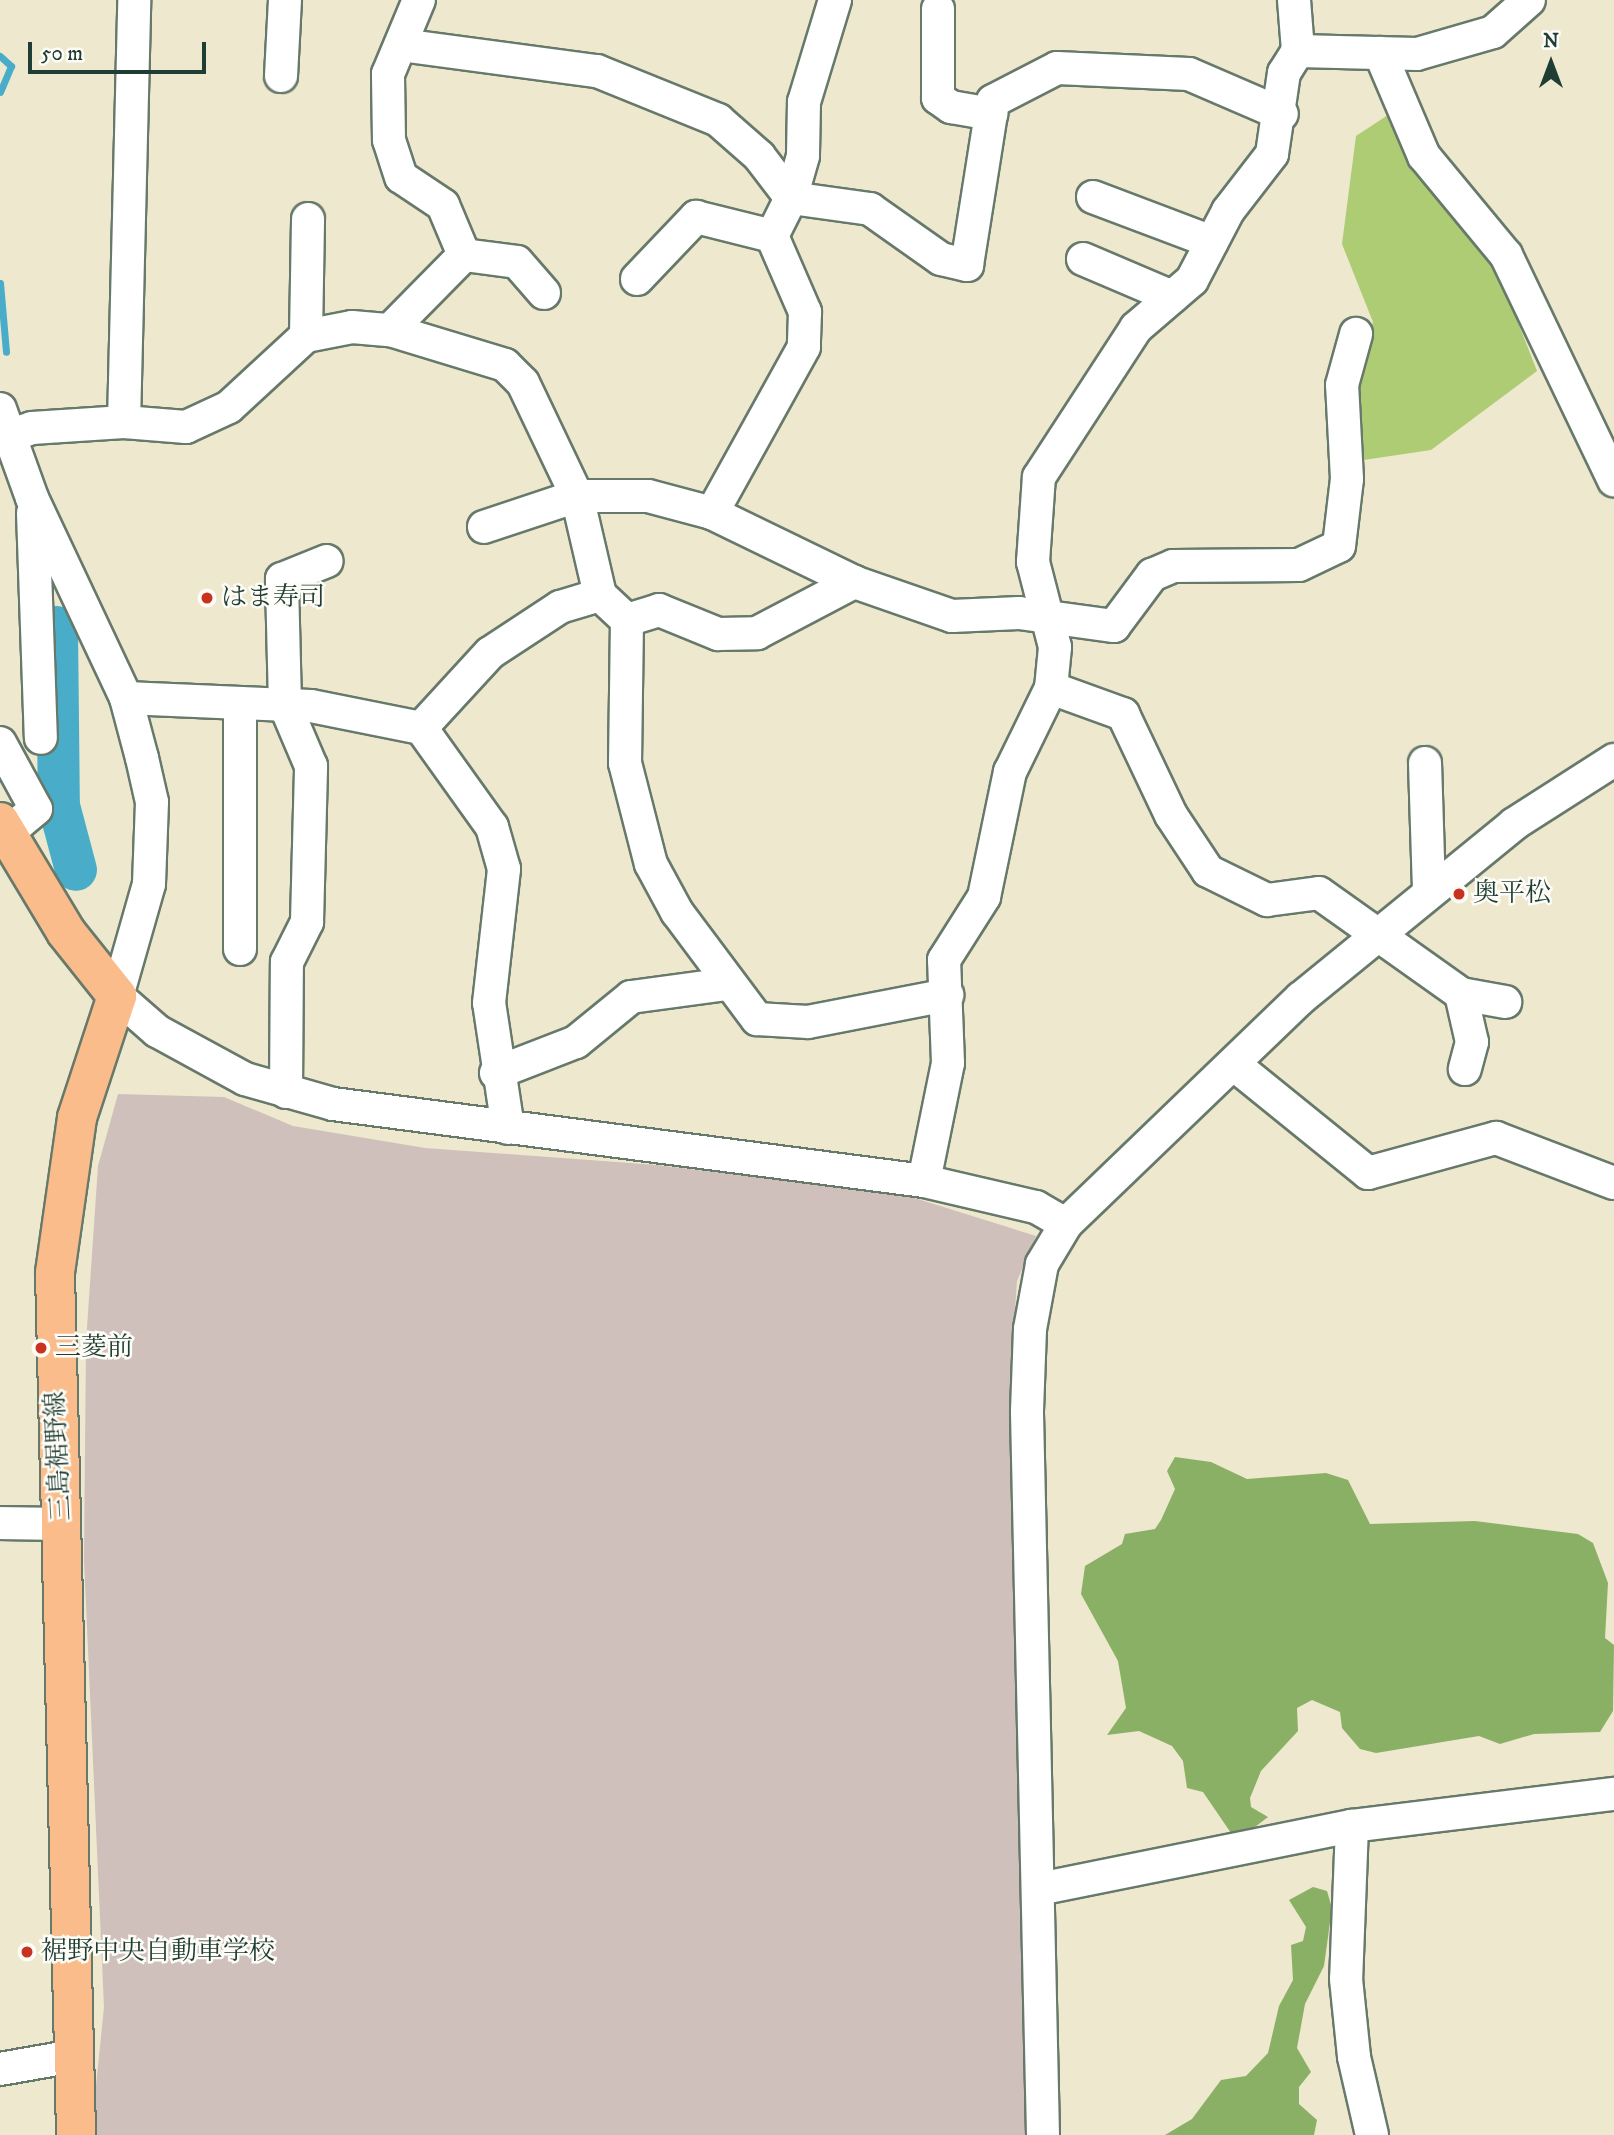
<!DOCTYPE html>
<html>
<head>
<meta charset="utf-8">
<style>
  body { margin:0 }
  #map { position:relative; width:1614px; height:2135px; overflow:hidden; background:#ede8ce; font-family:"IM FELL DW Pica","Noto Serif JP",serif }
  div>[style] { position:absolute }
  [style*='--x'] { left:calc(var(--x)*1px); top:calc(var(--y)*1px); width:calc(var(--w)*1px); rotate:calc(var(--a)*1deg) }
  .industrial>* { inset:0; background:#d0c0bc }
  .green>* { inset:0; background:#aecc73 }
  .forest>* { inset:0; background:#8ab065 }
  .stream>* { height:7px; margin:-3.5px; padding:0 3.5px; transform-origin:3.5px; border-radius:3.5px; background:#49acc9 }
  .river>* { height:42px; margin:-21px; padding:0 21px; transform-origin:21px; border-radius:21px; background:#49acc9 }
  .roads { filter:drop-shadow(2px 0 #67796a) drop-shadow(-2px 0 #67796a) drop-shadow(0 2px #67796a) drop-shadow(0 -2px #67796a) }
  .minor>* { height:32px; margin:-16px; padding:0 16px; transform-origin:16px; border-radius:16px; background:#fff }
  .major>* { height:38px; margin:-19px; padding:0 19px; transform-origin:19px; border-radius:19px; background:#fabc8b }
  .dots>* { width:19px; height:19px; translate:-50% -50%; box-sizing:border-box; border:4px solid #fdfcf7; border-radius:50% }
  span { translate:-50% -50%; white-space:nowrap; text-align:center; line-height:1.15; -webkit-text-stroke:5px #fdfcf7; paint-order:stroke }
  .poi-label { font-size:26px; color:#1f3d34 }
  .left { translate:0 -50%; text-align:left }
  .street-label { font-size:26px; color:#1f3d34 }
  .north { position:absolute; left:1516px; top:28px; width:70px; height:70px; -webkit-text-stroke:5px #fdfcf7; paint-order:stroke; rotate:0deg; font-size:19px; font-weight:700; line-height:28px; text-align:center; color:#1f3d34 }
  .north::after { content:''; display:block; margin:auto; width:24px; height:32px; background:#1f3d34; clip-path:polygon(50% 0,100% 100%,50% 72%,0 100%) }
  .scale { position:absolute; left:28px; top:42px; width:178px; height:32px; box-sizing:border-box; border:4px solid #1f3d34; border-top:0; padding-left:9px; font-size:21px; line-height:24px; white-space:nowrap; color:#1f3d34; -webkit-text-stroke:5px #fdfcf7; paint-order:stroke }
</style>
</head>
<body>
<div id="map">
  <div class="industrial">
    <div style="clip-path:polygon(118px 1094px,224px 1097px,293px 1126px,425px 1148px,657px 1165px,905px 1195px,1036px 1236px,1017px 1281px,1010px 1379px,1026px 2135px,91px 2135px,104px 2007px,84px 1560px,86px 1342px,98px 1166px)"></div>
  </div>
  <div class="green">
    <div style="clip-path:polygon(1391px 113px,1488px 246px,1537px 371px,1431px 450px,1357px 461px,1357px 373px,1373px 322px,1342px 244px,1356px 136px)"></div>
  </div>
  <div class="forest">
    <div style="clip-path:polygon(1175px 1457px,1211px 1462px,1247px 1479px,1326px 1473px,1348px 1480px,1370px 1524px,1475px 1521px,1578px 1534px,1593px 1543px,1608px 1583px,1605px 1638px,1614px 1645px,1613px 1711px,1600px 1732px,1534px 1734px,1500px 1744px,1479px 1736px,1376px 1753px,1360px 1749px,1342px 1728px,1340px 1712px,1312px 1700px,1297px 1708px,1298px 1731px,1261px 1771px,1250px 1798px,1251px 1807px,1268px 1817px,1247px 1833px,1231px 1833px,1203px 1792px,1187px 1788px,1183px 1761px,1172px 1746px,1139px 1731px,1107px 1735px,1126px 1708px,1118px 1661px,1081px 1594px,1085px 1566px,1122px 1544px,1125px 1534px,1155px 1529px,1161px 1520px,1175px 1489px,1167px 1471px)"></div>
    <div style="clip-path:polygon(1313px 1887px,1327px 1891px,1332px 1908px,1324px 1966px,1305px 2004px,1297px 2048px,1311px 2072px,1299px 2087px,1299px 2104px,1317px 2120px,1314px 2135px,1165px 2135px,1192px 2119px,1221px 2080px,1246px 2076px,1268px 2053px,1279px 2006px,1293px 1980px,1291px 1945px,1303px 1941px,1306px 1927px,1289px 1900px)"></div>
  </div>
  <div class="stream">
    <div style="--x:0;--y:56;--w:15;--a:42"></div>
    <div style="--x:11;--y:66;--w:28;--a:113"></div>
    <div style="--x:0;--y:283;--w:69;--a:85"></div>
  </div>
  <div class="river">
    <div style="--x:57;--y:627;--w:179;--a:89.4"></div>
    <div style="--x:59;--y:806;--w:66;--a:75.1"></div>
  </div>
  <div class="roads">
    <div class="minor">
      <div style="--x:835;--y:0;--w:107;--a:106.9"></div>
      <div style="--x:804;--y:102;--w:54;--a:91.1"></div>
      <div style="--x:803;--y:156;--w:44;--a:105.9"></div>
      <div style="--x:791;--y:198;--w:80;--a:7.9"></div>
      <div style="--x:870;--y:209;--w:87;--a:35.2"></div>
      <div style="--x:941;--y:259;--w:27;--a:13"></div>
      <div style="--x:967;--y:265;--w:166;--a:-81"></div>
      <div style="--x:993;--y:101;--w:72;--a:-27.3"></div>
      <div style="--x:1057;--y:68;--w:132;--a:2.6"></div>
      <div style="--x:1189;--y:74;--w:101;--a:23.3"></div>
      <div style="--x:1294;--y:0;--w:51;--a:85.5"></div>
      <div style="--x:938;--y:9;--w:89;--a:90"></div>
      <div style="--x:938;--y:98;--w:16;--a:35"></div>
      <div style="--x:951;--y:107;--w:41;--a:9.9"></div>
      <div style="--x:401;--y:45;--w:198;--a:7.6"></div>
      <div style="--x:597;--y:71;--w:131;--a:22"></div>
      <div style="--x:718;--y:120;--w:55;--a:41.3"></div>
      <div style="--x:759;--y:156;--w:53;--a:52.7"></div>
      <div style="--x:791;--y:198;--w:42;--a:116.6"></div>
      <div style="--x:772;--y:236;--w:83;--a:66.5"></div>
      <div style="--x:805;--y:312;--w:35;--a:92"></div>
      <div style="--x:804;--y:347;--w:190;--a:119"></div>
      <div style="--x:712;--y:513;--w:66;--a:-165.1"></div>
      <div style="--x:648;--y:496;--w:71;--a:180"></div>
      <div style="--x:577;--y:496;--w:98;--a:161.6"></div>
      <div style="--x:1380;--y:53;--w:112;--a:66.9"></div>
      <div style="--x:1424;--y:156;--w:129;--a:50.4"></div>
      <div style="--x:1506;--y:255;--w:250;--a:64.4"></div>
      <div style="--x:281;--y:76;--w:76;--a:-87"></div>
      <div style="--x:1093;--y:197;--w:127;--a:20.7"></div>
      <div style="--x:464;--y:255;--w:53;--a:7.5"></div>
      <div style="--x:517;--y:262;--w:41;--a:48.9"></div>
      <div style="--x:1083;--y:259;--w:97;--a:23.1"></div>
      <div style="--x:637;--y:279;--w:86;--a:-46.4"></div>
      <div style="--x:696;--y:217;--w:78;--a:14"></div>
      <div style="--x:390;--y:330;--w:105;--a:-45.4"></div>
      <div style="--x:464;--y:255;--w:54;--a:-112.8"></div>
      <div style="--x:443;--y:205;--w:50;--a:-146.3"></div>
      <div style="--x:401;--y:177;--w:39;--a:-108"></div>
      <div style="--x:389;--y:140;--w:66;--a:-90.9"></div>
      <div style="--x:388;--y:74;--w:80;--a:-67.3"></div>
      <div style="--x:306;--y:336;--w:117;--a:-89"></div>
      <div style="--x:0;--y:409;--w:95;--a:70.2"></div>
      <div style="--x:32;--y:498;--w:221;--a:64.8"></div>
      <div style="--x:126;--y:698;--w:62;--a:75.1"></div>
      <div style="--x:142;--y:758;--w:45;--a:77.2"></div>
      <div style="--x:152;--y:802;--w:82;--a:92.1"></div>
      <div style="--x:149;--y:884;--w:116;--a:105.9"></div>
      <div style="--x:117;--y:996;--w:53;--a:41.2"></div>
      <div style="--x:157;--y:1031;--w:100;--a:28.6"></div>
      <div style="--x:245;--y:1079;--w:91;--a:15.9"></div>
      <div style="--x:333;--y:1104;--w:596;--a:7.42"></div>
      <div style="--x:924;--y:1181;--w:115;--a:13.1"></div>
      <div style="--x:1036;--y:1207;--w:34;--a:30"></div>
      <div style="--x:124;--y:422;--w:422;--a:-88.6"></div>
      <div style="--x:9;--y:436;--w:24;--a:-19"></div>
      <div style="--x:32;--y:428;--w:92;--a:-3.7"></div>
      <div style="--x:124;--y:422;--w:62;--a:4.6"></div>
      <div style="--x:186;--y:427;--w:47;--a:-24.9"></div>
      <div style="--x:229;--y:407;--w:105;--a:-42.7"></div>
      <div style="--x:306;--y:336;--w:47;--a:-11.1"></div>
      <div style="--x:352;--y:327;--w:38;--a:5"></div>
      <div style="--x:390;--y:330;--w:120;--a:16.9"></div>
      <div style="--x:505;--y:365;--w:25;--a:45"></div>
      <div style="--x:523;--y:383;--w:125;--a:64.5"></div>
      <div style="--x:577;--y:496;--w:102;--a:76.9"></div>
      <div style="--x:33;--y:513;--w:225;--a:88"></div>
      <div style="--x:712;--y:513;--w:158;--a:25.9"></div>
      <div style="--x:627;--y:620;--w:34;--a:-17"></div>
      <div style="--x:659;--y:610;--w:64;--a:22.1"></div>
      <div style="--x:718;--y:634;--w:39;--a:-1"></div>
      <div style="--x:757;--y:633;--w:110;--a:-27.7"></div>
      <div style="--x:854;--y:582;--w:104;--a:19.1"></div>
      <div style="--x:952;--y:616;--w:67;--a:-2.6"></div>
      <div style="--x:1019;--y:613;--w:96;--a:7.8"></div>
      <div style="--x:1114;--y:626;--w:64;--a:-53.3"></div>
      <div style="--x:1152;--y:575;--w:23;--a:-23"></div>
      <div style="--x:1173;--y:566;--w:126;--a:-0.5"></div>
      <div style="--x:1299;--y:565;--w:44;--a:-25.4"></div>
      <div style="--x:1339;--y:546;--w:67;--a:-83.2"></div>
      <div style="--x:1347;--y:479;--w:94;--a:-93"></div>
      <div style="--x:1342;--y:385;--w:53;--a:-74.6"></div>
      <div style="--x:1051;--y:688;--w:77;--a:19.9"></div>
      <div style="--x:1123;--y:714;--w:112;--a:64.6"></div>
      <div style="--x:1171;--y:815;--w:67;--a:56.5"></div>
      <div style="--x:1208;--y:871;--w:66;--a:26.2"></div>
      <div style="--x:1267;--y:900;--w:52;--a:-7.7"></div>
      <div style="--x:1319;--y:893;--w:174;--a:35.4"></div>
      <div style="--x:1461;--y:994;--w:49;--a:77.1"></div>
      <div style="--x:1472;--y:1042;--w:28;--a:105"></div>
      <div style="--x:126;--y:698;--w:185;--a:2.5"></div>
      <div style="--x:311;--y:706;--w:112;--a:11.3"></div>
      <div style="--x:240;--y:703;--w:246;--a:90"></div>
      <div style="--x:0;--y:743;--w:75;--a:61.4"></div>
      <div style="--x:36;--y:809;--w:47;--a:140.2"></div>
      <div style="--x:1425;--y:763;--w:129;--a:88.2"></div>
      <div style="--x:1461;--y:994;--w:45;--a:10.3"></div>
      <div style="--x:1236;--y:1066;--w:170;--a:39"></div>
      <div style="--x:1368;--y:1173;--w:133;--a:-15.3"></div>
      <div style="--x:1496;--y:1138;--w:126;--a:20.9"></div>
      <div style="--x:496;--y:1073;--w:86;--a:-21.2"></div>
      <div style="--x:576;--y:1042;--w:71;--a:-39.3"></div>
      <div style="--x:631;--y:997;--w:97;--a:-7.7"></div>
      <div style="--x:286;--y:1092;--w:130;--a:-89.6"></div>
      <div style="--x:287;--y:962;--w:45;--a:-63.4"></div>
      <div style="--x:307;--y:922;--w:156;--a:-88.5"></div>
      <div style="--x:311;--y:766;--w:66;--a:-113.1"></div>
      <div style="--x:285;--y:705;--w:126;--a:-91.4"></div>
      <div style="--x:282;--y:579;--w:48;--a:-21.8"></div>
      <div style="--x:508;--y:1128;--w:126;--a:-98.6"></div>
      <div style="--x:489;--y:1003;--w:135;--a:-83.6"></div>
      <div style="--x:504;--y:869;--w:44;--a:-105.9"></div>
      <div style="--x:492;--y:827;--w:122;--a:-125.6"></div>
      <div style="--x:421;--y:728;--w:102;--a:-47.4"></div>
      <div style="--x:490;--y:653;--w:84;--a:-33.3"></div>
      <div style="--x:560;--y:607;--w:42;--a:-16.7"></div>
      <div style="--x:600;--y:595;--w:37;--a:43"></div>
      <div style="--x:627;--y:620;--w:143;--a:90.8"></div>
      <div style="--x:625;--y:763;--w:104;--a:75.6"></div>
      <div style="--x:651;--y:864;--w:55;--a:61.6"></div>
      <div style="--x:677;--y:912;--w:134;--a:53.2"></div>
      <div style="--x:757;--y:1019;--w:51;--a:3.4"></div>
      <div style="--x:808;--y:1022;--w:142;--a:-11"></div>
      <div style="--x:924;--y:1181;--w:120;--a:-78.5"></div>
      <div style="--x:948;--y:1063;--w:103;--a:-92.2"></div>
      <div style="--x:944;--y:960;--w:75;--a:-57.6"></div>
      <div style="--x:984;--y:897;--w:128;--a:-78.3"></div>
      <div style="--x:1010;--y:772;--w:93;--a:-64"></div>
      <div style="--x:1051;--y:688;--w:41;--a:-84.4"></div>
      <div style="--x:1055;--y:647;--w:88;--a:-104.5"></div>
      <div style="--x:1033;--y:562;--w:85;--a:-86"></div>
      <div style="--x:1039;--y:477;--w:178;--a:-56.9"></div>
      <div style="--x:1136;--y:328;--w:74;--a:-40.6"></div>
      <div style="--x:1192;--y:280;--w:78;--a:-62.4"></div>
      <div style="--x:1228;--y:211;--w:72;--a:-52.3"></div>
      <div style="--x:1272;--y:154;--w:82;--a:-81.6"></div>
      <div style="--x:1284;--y:73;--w:26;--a:-58"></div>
      <div style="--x:1298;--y:51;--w:119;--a:1.4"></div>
      <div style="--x:1417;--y:54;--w:79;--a:-16.1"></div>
      <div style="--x:1493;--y:32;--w:48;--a:-41.6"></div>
      <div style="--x:0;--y:1523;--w:63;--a:0.9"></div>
      <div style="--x:1352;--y:1826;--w:153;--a:92.2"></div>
      <div style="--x:1346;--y:1979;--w:78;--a:84.1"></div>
      <div style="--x:1354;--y:2057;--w:80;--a:77"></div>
      <div style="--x:1039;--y:1889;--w:319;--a:-11.4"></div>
      <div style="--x:1352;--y:1826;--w:264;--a:-7"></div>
      <div style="--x:0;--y:2069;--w:75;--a:-10"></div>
      <div style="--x:1043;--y:2135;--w:724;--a:-91.27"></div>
      <div style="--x:1027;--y:1411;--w:82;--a:-87.9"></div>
      <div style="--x:1030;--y:1329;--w:66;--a:-79.5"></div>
      <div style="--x:1042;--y:1264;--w:47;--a:-59"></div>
      <div style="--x:1066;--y:1224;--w:326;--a:-43.9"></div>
      <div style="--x:1301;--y:998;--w:275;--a:-39.2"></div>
      <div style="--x:1514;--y:824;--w:119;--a:-32.6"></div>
    </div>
    <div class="major">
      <div style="--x:0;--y:822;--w:128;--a:59"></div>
      <div style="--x:66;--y:932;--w:82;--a:51.4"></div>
      <div style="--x:117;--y:996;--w:128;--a:108.2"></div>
      <div style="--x:77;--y:1118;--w:157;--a:98.1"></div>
      <div style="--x:55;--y:1273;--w:862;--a:88.6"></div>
    </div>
  </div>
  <div class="dots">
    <div style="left:207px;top:598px;background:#c8321e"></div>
    <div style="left:1459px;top:894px;background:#c8321e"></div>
    <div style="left:41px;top:1348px;background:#c8321e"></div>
    <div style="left:27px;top:1952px;background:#c8321e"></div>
  </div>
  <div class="poi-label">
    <span class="left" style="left:221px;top:598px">はま寿司</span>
    <span class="left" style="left:1473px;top:894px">奥平松</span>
    <span class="left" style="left:55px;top:1348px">三菱前</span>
    <span class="left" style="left:41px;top:1952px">裾野中央自動車学校</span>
  </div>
  <div class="street-label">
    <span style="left:59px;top:1456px;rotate:-93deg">三島裾野線</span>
  </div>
  <div class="north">N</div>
  <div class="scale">50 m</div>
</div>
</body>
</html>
